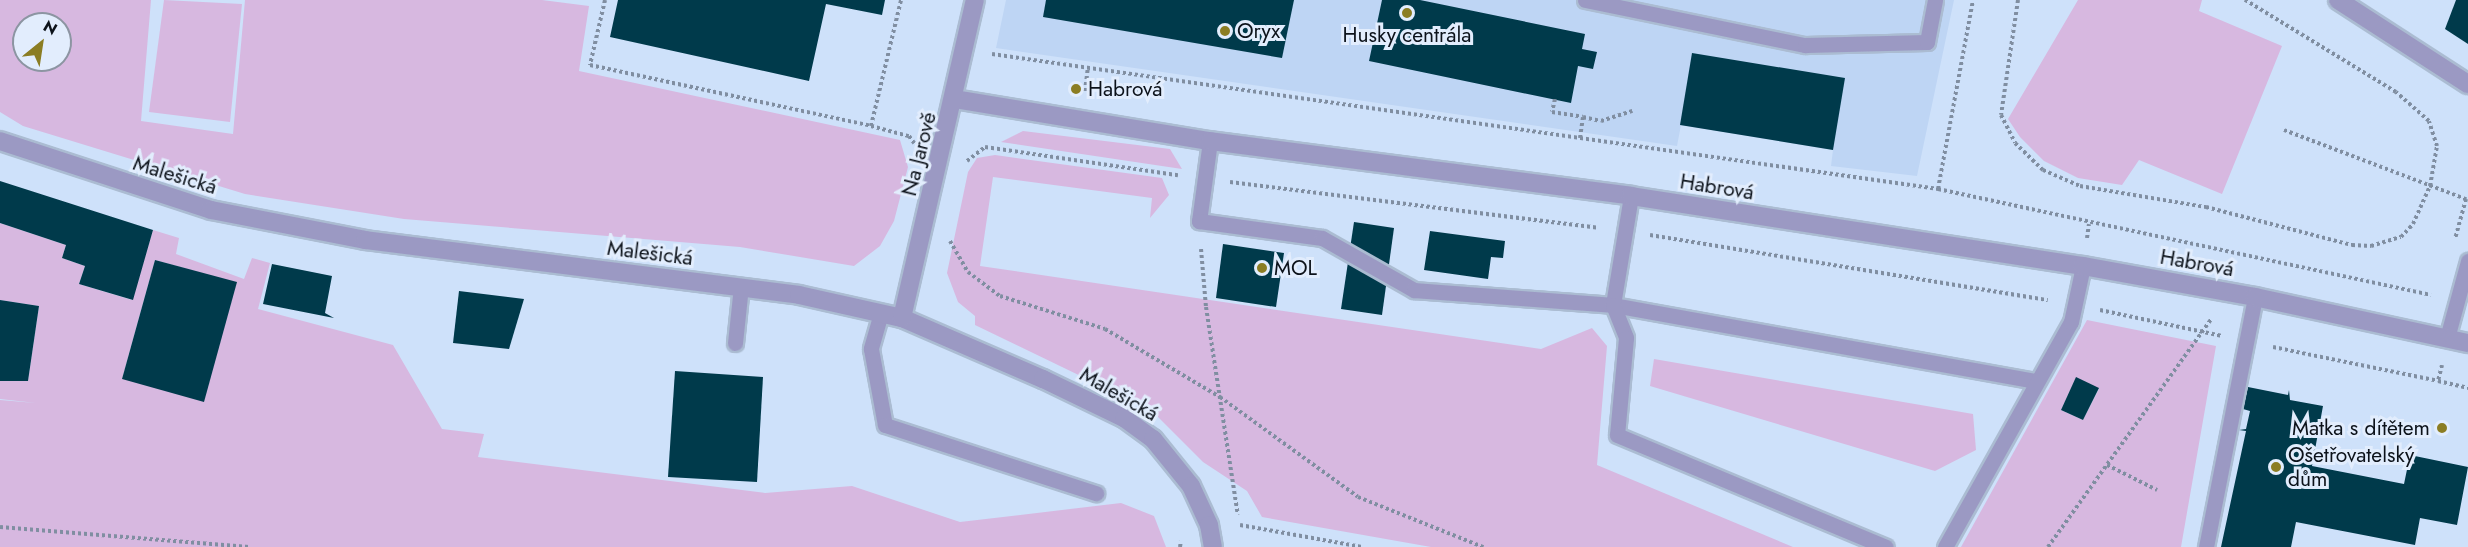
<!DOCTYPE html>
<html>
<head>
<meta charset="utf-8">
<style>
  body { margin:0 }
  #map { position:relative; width:2468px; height:547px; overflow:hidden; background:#cee1fa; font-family:Jost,sans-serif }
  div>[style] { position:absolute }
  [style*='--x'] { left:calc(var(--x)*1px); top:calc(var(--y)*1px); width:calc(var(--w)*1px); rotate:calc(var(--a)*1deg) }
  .built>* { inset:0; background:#bed5f4 }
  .green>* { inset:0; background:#d7b8e0 }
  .building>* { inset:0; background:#003a4b }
  .path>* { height:4px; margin-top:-2px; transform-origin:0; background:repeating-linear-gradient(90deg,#808ea1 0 3px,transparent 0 6px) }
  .roads { filter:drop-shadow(2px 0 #abbcd2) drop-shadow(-2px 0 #abbcd2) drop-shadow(0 2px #abbcd2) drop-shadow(0 -2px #abbcd2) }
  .service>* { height:15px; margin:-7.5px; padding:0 7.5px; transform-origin:7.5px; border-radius:7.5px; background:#9b99c3 }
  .minor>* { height:18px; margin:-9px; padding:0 9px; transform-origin:9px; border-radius:9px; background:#9b99c3 }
  .tertiary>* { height:18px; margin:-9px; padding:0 9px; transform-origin:9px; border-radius:9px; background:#9b99c3 }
  .dots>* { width:16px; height:16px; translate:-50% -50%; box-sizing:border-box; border:3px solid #e2edfd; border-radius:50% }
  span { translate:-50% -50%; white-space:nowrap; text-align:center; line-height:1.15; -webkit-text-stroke:6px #e2edfd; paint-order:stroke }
  .poi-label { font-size:21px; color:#0c121a }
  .left { translate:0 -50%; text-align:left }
  .right { translate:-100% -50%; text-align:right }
  .street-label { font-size:21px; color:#0c121a }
  .north { position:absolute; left:12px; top:12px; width:60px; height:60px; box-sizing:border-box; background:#e2edfd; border:2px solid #8c95a2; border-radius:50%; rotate:30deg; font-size:16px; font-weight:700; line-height:24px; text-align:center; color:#0c121a }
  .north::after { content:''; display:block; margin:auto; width:21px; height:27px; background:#8b7d23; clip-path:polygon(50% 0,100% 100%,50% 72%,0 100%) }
</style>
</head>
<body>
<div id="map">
  <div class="built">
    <div style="clip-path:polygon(1006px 0,1954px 0,1917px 176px,1831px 166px,1833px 150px,1681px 125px,1677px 146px,996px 48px)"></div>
  </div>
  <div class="green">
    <div style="clip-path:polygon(evenodd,0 0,151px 0,141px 121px,233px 134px,245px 0,542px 0,589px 6px,579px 71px,900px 140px,908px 167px,894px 221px,880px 246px,854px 266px,740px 247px,404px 219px,245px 194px,23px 126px,0 112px,0 0,24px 24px,60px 24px,60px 60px,24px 60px,24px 24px)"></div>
    <div style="clip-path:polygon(164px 0,242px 4px,230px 122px,149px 112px)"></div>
    <div style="clip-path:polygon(2078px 0,2202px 0,2199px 11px,2282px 46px,2222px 194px,2139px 160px,2122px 185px,2078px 178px,2044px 161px,2020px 137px,2008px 119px)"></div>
    <div style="clip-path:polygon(1023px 131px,1170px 149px,1182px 169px,1001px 142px)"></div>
    <div style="clip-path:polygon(995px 155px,1162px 178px,1169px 195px,1150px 218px,1152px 198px,993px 177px,980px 266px,1541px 349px,1592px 328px,1607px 346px,1597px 465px,1793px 547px,1431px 547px,1262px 517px,1247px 491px,1203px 462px,1151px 410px,975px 325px,975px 316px,958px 302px,947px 273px,968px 172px,977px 158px)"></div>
    <div style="clip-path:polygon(evenodd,0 223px,66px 245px,62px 258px,85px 266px,79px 284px,132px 300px,153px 230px,179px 238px,176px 254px,244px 279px,252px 258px,270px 263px,258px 309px,393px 345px,442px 429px,484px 434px,478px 457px,765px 493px,852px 486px,960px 522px,1121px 503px,1154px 516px,1166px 547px,0 547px,0 400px,36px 403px,0 399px,0 381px,28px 381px,39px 306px,0 300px,0 223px,155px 260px,236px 283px,122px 379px,155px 260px)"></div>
    <div style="clip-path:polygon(evenodd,2087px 320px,2216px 346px,2181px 547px,1961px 547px,2087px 320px,2076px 378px,2099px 389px,2083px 420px,2061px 410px,2076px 378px)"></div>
    <div style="clip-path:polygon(1654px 359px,1973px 414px,1976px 450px,1935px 471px,1650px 386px)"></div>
  </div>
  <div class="building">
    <div style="clip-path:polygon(618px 0,885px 0,882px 15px,826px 4px,809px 81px,610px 37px)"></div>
    <div style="clip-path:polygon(1046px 0,1294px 0,1282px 58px,1043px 17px)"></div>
    <div style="clip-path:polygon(1382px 0,1420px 0,1585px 34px,1582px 49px,1597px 52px,1593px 69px,1578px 66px,1571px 103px,1369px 61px)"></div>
    <div style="clip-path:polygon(2456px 0,2468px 0,2468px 44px,2445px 29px)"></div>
    <div style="clip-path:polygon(1692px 53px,1845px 78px,1833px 150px,1680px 125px)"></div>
    <div style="clip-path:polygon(1122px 84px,1141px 86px,1140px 92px,1121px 90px)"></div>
    <div style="clip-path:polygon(0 181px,153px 230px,133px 300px,79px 284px,85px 266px,62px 258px,66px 245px,0 223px)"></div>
    <div style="clip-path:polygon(1354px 222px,1394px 228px,1382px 315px,1341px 309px)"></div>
    <div style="clip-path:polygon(1430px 231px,1505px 241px,1503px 258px,1491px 257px,1488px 279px,1424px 270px)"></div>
    <div style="clip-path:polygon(1223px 244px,1284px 253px,1276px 307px,1216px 298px)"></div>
    <div style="clip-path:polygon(155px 260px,237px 282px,204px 402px,122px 379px)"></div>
    <div style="clip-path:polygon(272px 264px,332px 276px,325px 313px,334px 318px,263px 304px)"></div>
    <div style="clip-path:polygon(459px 291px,524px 299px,509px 349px,453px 343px)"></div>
    <div style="clip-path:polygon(0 300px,39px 306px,28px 381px,0 381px)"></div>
    <div style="clip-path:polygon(675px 371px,763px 377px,757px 482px,668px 477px)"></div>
    <div style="clip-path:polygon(2076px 377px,2099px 388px,2083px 420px,2061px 410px)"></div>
    <div style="clip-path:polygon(2248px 387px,2288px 395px,2289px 390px,2290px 400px,2323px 406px,2312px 466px,2404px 484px,2410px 455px,2468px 467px,2457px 525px,2420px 518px,2415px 545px,2296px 522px,2291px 547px,2221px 547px,2246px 431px,2239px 430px,2246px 429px,2250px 411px,2243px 409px)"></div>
  </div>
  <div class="path">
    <div style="--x:605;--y:0;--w:67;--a:103"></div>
    <div style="--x:590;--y:65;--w:288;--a:12.2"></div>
    <div style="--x:871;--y:126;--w:39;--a:15"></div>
    <div style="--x:909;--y:136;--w:9;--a:54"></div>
    <div style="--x:2018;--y:0;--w:116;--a:98.4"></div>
    <div style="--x:2001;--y:115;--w:31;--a:63"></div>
    <div style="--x:2015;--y:143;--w:39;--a:44"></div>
    <div style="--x:2043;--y:170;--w:40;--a:23.4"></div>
    <div style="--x:2080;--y:186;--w:128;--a:9.5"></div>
    <div style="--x:2206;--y:207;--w:151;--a:14.6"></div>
    <div style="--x:2352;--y:245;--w:19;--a:3"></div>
    <div style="--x:2371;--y:246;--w:31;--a:-17"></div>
    <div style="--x:2401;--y:237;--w:18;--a:-47"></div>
    <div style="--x:2413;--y:224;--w:42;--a:-65.9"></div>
    <div style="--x:2430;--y:186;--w:41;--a:-80.1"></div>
    <div style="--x:2437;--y:146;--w:26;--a:-108"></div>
    <div style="--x:2429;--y:121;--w:44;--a:-138.7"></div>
    <div style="--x:2396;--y:92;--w:177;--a:-148.6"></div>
    <div style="--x:992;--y:54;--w:956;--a:8.12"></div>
    <div style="--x:1938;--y:189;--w:504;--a:12.13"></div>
    <div style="--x:1085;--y:91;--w:23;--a:-83"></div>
    <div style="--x:1555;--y:99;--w:13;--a:103"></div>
    <div style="--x:1552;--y:112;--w:31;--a:9"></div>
    <div style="--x:871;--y:126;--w:130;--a:-76.6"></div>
    <div style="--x:2284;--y:130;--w:195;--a:20.8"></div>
    <div style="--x:2466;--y:199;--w:41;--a:105.4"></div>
    <div style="--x:1580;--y:138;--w:21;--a:-82"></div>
    <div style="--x:1583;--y:117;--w:18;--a:13"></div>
    <div style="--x:1601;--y:121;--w:33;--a:-18"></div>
    <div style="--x:967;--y:161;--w:23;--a:-38"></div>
    <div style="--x:985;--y:147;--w:195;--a:8.3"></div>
    <div style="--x:1230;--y:182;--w:371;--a:7.1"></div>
    <div style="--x:1938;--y:189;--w:192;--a:-79.5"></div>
    <div style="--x:1650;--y:235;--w:403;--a:9.3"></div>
    <div style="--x:2087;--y:238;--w:14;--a:-82"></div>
    <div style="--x:950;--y:241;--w:36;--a:60"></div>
    <div style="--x:968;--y:272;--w:40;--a:37"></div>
    <div style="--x:1000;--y:296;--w:110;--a:17.4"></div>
    <div style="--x:1105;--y:329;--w:134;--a:30.6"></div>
    <div style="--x:1220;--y:397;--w:170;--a:35.9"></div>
    <div style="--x:1358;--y:497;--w:135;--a:21.8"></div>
    <div style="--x:1201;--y:249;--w:58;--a:85.1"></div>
    <div style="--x:1206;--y:307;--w:210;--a:81.3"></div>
    <div style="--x:2100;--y:310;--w:125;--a:12"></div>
    <div style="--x:2273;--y:347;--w:168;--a:11.6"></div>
    <div style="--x:2442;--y:365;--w:16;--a:104"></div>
    <div style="--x:2438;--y:381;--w:31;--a:13"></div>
    <div style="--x:2107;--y:465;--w:56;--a:26.6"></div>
    <div style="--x:1240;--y:525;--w:124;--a:10.2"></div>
    <div style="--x:0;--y:527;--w:250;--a:4.6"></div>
    <div style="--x:1180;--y:547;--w:6;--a:-81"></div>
    <div style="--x:2048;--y:547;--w:280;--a:-54.4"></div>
  </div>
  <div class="roads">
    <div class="service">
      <div style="--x:1585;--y:0;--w:225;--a:11.6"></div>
      <div style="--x:1805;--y:45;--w:122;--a:-1.4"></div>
      <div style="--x:1927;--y:42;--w:43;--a:-79.2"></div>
      <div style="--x:1210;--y:141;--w:81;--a:97.8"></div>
      <div style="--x:1199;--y:221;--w:124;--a:7.9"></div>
      <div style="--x:1322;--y:238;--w:106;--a:29.5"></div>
      <div style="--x:1414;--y:290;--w:200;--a:4.3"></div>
      <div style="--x:1613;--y:305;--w:428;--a:10.2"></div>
      <div style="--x:1631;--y:196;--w:110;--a:99.4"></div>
      <div style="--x:1613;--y:305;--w:35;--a:68"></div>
      <div style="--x:1626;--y:338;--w:97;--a:95.3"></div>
      <div style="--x:1617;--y:435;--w:291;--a:22.6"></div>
      <div style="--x:881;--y:313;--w:37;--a:106"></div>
      <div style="--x:871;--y:349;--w:77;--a:79.6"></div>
      <div style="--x:885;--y:425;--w:222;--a:17.9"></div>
      <div style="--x:2447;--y:338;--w:80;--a:-74.7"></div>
      <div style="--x:735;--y:343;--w:57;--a:-84"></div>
      <div style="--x:1945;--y:547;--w:258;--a:-60.8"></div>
      <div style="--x:2071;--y:322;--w:57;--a:-77.9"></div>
      <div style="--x:2206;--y:547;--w:255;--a:-78.9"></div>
    </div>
    <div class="minor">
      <div style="--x:2338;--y:0;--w:155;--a:32.9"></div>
      <div style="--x:955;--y:99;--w:258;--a:9.4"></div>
      <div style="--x:1210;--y:141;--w:425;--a:7.4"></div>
      <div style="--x:1631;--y:196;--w:457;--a:8.8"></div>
      <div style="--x:2083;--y:266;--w:175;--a:10.2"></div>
      <div style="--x:2255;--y:297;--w:218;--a:12.2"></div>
    </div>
    <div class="tertiary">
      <div style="--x:0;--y:141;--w:222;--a:18.1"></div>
      <div style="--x:211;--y:210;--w:157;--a:11"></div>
      <div style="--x:365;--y:240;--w:437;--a:7.2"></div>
      <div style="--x:799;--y:295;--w:106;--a:12.6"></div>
      <div style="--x:902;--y:318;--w:154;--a:23.4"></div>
      <div style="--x:1043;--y:379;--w:90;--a:25.7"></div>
      <div style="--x:1124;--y:418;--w:36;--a:36"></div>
      <div style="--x:1153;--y:439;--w:60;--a:51"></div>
      <div style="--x:1191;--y:486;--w:43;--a:65.2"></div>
      <div style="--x:1209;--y:525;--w:22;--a:80"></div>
      <div style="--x:902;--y:318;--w:326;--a:-77.1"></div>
    </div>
  </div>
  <div class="dots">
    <div style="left:1407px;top:13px;background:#8b7d23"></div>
    <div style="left:1225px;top:31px;background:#8b7d23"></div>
    <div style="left:1076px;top:89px;background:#8b7d23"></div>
    <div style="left:1262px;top:268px;background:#8b7d23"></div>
    <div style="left:2442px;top:428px;background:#8b7d23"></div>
    <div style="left:2276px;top:467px;background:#8b7d23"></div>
  </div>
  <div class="poi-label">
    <span class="left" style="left:1237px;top:31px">Oryx</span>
    <span style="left:1407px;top:35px">Husky centrála</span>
    <span class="left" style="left:1088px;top:89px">Habrová</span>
    <span class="left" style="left:1274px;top:268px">MOL</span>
    <span class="right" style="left:2430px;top:428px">Matka s dítětem</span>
    <span class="left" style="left:2288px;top:467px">Ošetřovatelský<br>dům</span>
  </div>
  <div class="street-label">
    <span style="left:919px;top:154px;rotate:-76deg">Na Jarově</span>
    <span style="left:175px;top:175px;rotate:17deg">Malešická</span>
    <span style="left:1717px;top:187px;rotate:9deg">Habrová</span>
    <span style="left:650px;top:253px;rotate:7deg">Malešická</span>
    <span style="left:2197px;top:263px;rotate:10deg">Habrová</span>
    <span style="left:1119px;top:394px;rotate:30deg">Malešická</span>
  </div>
  <div class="north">N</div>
</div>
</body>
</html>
